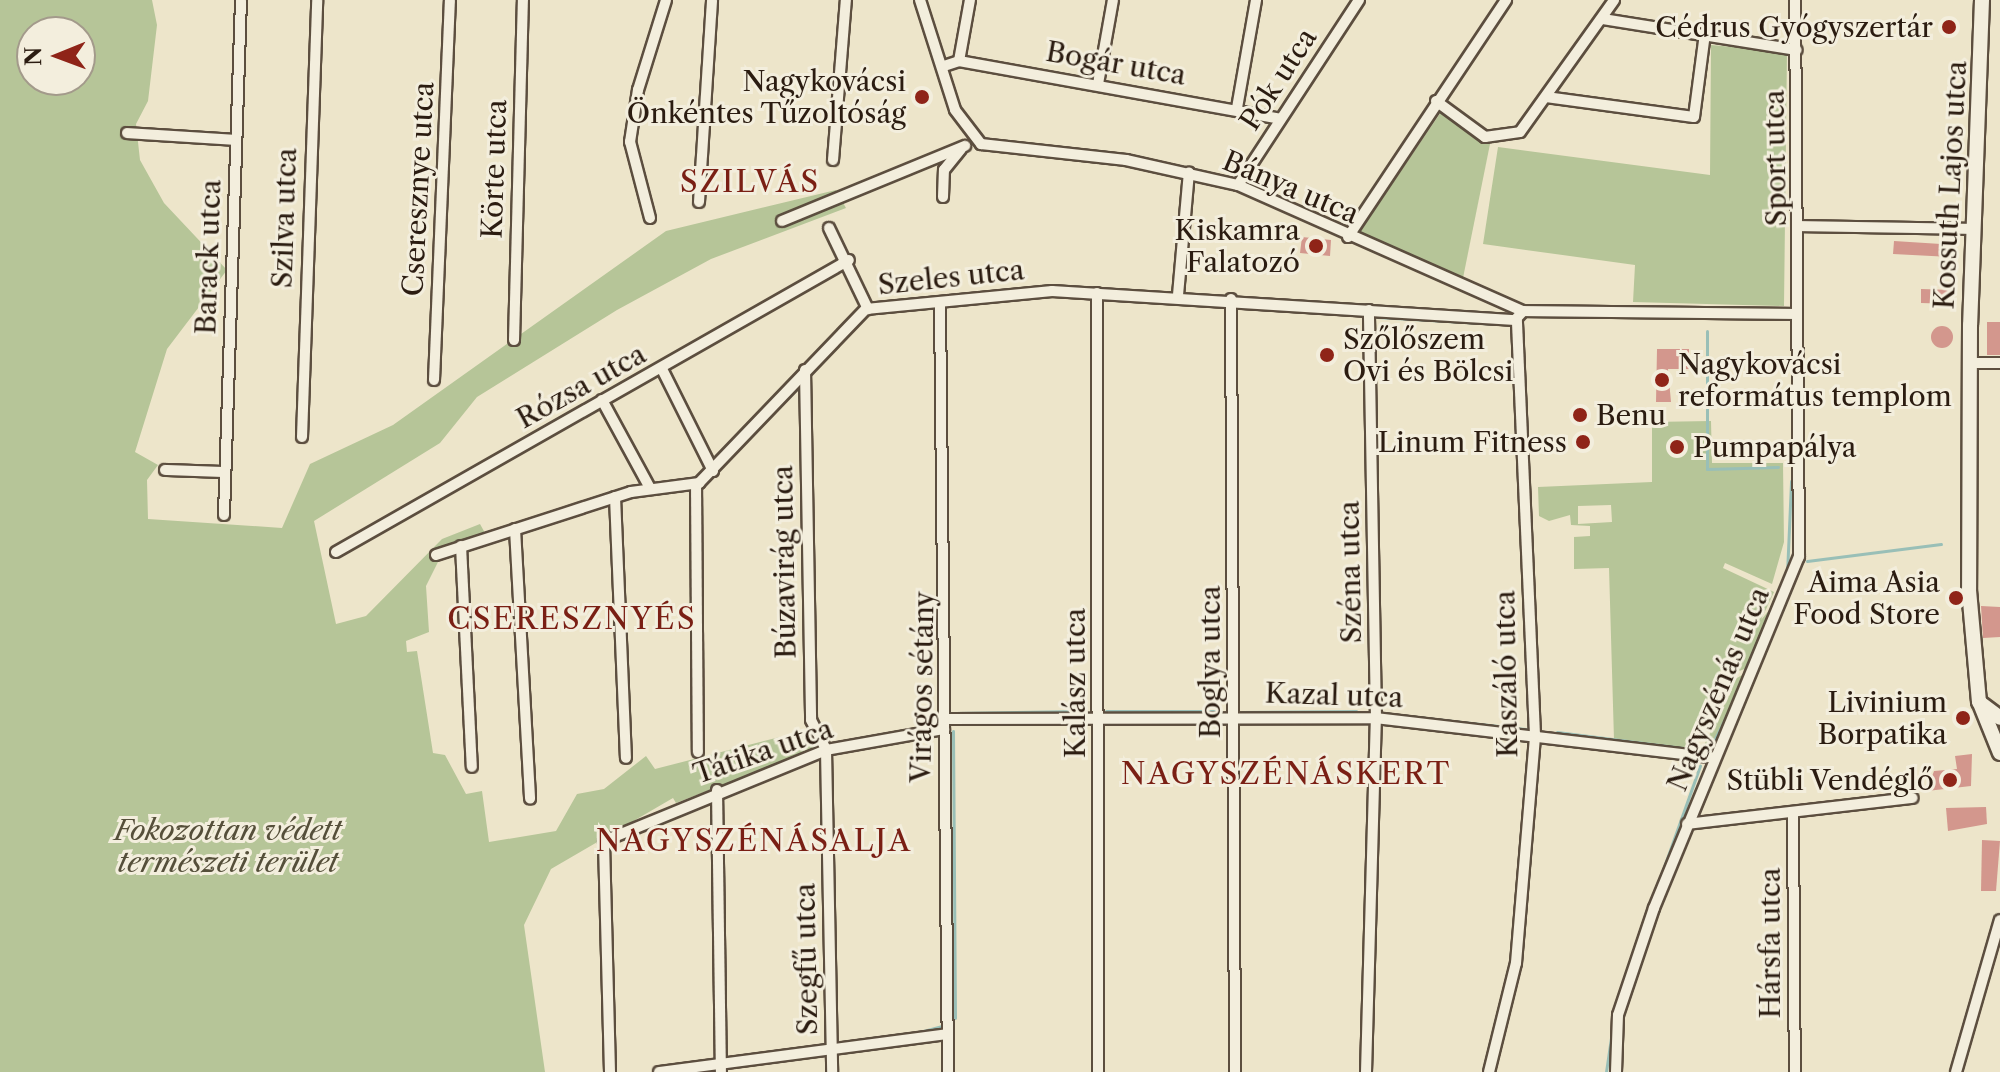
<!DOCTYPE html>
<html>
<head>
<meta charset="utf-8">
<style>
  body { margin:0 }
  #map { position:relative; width:2000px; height:1072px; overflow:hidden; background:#ede5ca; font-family:"Libre Caslon Text",serif }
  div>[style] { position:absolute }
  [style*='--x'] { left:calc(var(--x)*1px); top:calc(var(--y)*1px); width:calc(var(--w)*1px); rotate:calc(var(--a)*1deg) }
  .green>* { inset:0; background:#b6c598 }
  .stream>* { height:3px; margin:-1.5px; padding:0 1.5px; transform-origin:1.5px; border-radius:1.5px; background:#99bfb7 }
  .building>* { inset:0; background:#d3978d }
  .round { border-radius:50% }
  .roads { filter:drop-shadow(2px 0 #5c4e3f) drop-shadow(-2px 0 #5c4e3f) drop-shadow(0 2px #5c4e3f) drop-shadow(0 -2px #5c4e3f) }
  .street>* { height:10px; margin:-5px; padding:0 5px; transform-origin:5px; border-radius:5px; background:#f3eedd }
  .secondary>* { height:14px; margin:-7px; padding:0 7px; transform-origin:7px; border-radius:7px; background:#f3eedd }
  .dots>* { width:22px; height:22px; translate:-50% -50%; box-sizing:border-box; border:4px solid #f3eedd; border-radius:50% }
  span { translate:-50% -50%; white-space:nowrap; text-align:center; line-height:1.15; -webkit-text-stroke:6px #f3eedd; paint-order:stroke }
  .poi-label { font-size:28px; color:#2b1c11 }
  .right { translate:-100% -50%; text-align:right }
  .left { translate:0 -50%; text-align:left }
  .street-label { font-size:28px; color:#2b1c11 }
  .park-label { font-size:28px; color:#554f3a; font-style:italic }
  .neighbourhood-label { font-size:30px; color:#7a1f14; letter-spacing:2px }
  .north { position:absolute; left:16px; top:16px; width:80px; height:80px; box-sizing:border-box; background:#f3eedd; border:2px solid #a39a8b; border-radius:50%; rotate:269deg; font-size:22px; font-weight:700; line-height:32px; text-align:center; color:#2b1c11 }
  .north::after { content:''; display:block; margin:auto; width:28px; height:36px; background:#8f2418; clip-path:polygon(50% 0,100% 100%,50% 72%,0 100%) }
</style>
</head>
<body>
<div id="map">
  <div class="green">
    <div style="clip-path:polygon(evenodd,0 0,152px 0,157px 25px,148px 101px,136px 124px,140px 160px,164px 203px,227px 270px,167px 349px,135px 452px,158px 465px,147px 480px,148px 519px,282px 528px,310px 464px,393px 425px,666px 231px,836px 190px,846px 208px,711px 259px,617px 310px,477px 397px,440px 443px,314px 521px,336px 624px,366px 616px,442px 539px,480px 524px,485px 533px,445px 548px,426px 586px,429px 632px,406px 641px,407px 652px,417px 651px,433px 753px,445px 755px,466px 794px,482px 791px,489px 842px,556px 831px,577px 794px,604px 789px,646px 756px,655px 769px,811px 729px,818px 748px,676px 803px,673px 798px,551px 869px,524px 925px,545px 1072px,0 1072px,0 0,32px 32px,80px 32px,80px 80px,32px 80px,32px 32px)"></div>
    <div style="clip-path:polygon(1711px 45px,1787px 52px,1784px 306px,1633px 302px,1635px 265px,1483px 244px,1498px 147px,1710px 175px)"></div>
    <div style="clip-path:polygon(1441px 112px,1490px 144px,1463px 278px,1358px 234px)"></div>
    <div style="clip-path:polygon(evenodd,1711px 421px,1712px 463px,1783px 463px,1784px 542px,1772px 584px,1725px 563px,1723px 568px,1774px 592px,1761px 620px,1770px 609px,1776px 612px,1752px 666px,1714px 681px,1690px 751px,1614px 740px,1609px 568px,1574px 569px,1574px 537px,1590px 536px,1590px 526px,1571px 525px,1570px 515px,1549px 521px,1539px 516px,1538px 487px,1652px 482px,1652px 422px,1711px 421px,1611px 505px,1612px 522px,1578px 524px,1578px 506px,1611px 505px)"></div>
    <div style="clip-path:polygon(1744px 674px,1714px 748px,1702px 749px,1732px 690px,1728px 683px)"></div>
  </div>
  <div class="stream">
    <div style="--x:1377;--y:317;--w:122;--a:3.3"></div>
    <div style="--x:1707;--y:331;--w:138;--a:90"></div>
    <div style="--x:1707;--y:469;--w:71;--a:-1.6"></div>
    <div style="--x:1807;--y:561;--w:135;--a:-7.2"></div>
    <div style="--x:1787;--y:574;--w:93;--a:-87.5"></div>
    <div style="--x:1106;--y:711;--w:109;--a:0"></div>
    <div style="--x:1242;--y:712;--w:114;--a:-0.5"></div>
    <div style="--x:954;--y:713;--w:126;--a:-0.9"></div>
    <div style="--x:1381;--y:713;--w:146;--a:6.3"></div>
    <div style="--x:953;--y:731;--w:287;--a:89.6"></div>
    <div style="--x:1557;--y:732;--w:127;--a:7.2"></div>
    <div style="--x:1709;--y:751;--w:68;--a:-63.8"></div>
    <div style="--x:1639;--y:937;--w:182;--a:-70.4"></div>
    <div style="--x:916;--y:1033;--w:28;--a:-15"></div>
    <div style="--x:1606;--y:1072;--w:56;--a:-81.7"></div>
  </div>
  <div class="building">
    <div style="clip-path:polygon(1941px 236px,1952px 237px,1951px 257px,1893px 254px,1894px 241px,1941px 244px)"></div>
    <div style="clip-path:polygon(1302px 237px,1331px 240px,1330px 256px,1300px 253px)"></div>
    <div style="clip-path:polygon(1921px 289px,1952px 290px,1952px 304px,1921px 303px)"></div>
    <div style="clip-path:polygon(1987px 322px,2000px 322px,2000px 355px,1987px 355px)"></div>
    <div class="round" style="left:1931px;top:326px;width:22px;height:22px"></div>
    <div style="clip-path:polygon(1657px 349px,1689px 349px,1689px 369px,1668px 369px,1671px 402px,1656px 402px)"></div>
    <div style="clip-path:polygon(1981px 606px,2000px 607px,2000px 637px,1983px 638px)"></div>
    <div style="clip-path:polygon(1972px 754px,1971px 786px,1927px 791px,1934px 771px,1957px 769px,1955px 756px)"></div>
    <div style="clip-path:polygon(1986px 807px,1987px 824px,1948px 831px,1946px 808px)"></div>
    <div style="clip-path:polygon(1982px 840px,2000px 841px,1996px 891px,1981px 891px)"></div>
  </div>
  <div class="roads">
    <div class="street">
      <div style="--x:920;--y:0;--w:115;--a:72.3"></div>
      <div style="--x:955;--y:110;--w:43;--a:52.6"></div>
      <div style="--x:981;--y:144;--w:146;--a:6.3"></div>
      <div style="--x:1126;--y:160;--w:115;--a:12.6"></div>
      <div style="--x:1238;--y:185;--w:312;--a:23.9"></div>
      <div style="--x:1603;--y:19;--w:196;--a:9.1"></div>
      <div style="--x:959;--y:61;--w:62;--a:-79.8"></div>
      <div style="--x:944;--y:66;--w:16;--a:-18"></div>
      <div style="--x:959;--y:61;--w:326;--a:10.2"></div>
      <div style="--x:1098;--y:84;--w:85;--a:-79.9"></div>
      <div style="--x:1546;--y:97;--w:149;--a:7.7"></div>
      <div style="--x:1694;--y:117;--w:84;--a:-82.5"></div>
      <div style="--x:1436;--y:101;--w:61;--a:36.3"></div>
      <div style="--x:1485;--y:137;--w:35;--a:-8"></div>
      <div style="--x:1520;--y:132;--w:162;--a:-54.5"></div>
      <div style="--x:1237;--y:108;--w:110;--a:-80"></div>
      <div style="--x:127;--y:133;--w:109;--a:3.7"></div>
      <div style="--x:833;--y:160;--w:161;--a:-85.4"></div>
      <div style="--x:1238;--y:185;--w:221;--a:-56.8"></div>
      <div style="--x:943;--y:197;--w:27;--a:-88"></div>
      <div style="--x:944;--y:170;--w:27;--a:-51"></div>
      <div style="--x:699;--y:202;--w:202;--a:-86.3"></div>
      <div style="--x:650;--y:218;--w:79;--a:-104.7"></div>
      <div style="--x:630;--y:142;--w:53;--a:-81.3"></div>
      <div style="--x:638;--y:90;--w:94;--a:-72.7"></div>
      <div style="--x:782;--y:221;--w:198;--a:-22.3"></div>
      <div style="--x:1800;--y:226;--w:173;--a:1"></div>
      <div style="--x:829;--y:228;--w:90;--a:64.3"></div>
      <div style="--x:1348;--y:237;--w:285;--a:-56.3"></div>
      <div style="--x:1097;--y:293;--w:779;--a:89.93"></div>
      <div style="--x:1178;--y:295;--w:123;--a:-84.9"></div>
      <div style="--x:1231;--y:299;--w:773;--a:89.7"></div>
      <div style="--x:940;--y:303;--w:769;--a:89.4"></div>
      <div style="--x:1523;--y:311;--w:270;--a:0.6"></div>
      <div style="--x:514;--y:340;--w:340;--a:-88.5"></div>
      <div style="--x:1969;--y:363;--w:31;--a:0"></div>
      <div style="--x:662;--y:369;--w:114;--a:63.4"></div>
      <div style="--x:805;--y:370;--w:350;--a:89"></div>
      <div style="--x:811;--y:720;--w:34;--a:63"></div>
      <div style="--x:826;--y:750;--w:322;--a:88.9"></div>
      <div style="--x:434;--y:380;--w:380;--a:-87.6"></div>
      <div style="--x:602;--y:400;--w:100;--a:61.4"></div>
      <div style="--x:302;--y:437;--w:437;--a:-88"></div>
      <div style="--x:165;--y:470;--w:60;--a:1.9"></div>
      <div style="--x:696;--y:484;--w:268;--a:89.6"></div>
      <div style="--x:615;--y:497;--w:261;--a:87.6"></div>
      <div style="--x:224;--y:515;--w:515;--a:-88.11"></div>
      <div style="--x:515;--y:529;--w:270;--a:86.8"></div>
      <div style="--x:461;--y:546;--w:221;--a:87.2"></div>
      <div style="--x:336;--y:552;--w:590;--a:-29.65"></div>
      <div style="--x:436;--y:555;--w:205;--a:-17.9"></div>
      <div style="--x:631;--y:492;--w:69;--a:-7.5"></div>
      <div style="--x:699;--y:483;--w:241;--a:-46.2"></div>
      <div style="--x:866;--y:309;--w:187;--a:-5.5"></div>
      <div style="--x:1052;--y:291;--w:464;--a:3.6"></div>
      <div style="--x:1515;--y:320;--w:12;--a:-48"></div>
      <div style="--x:949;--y:719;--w:427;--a:-0.1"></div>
      <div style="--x:1376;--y:718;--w:341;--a:6.7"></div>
      <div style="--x:717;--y:790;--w:282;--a:89.2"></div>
      <div style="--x:1793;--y:813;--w:259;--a:89.6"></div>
      <div style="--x:1687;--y:824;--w:227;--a:-6.6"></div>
      <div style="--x:610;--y:1072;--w:231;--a:-91.5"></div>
      <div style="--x:604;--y:841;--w:240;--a:-22.3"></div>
      <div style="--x:826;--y:750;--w:120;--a:-10.1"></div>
      <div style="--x:659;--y:1072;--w:291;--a:-7.5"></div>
      <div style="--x:1366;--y:1072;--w:354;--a:-88.4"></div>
      <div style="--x:1376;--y:718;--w:408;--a:-91"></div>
      <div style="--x:1489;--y:1072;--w:112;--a:-76.1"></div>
      <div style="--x:1516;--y:963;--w:229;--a:-85.2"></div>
      <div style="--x:1535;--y:735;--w:416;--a:-92.5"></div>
      <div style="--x:1616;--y:1072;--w:57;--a:-88"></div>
      <div style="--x:1618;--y:1015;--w:113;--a:-71.4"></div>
      <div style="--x:1654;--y:908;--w:380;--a:-67.6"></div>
      <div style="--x:1799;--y:557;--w:557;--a:-90.41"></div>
      <div style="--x:1956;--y:1072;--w:158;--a:-73.9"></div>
    </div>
    <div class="secondary">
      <div style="--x:1982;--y:0;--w:325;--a:92.1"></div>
      <div style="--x:1970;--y:325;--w:265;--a:90.2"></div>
      <div style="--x:1969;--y:590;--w:111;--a:84.9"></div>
      <div style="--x:1979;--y:701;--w:56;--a:68"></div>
      <div style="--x:1979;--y:702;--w:26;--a:37"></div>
    </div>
  </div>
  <div class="dots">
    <div style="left:1949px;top:27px;background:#8f2418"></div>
    <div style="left:922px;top:97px;background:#8f2418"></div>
    <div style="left:1316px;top:246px;background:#8f2418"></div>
    <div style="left:1327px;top:355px;background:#8f2418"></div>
    <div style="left:1662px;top:380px;background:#8f2418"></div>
    <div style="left:1580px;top:415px;background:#8f2418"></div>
    <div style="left:1583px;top:442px;background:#8f2418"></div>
    <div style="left:1677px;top:447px;background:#8f2418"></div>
    <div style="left:1956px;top:598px;background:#8f2418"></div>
    <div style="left:1963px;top:718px;background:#8f2418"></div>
    <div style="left:1950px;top:780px;background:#8f2418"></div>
  </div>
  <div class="poi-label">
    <span class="right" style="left:1933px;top:27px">Cédrus Gyógyszertár</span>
    <span class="right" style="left:906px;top:97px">Nagykovácsi<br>Önkéntes Tűzoltóság</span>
    <span class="right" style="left:1300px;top:246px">Kiskamra<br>Falatozó</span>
    <span class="left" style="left:1343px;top:355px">Szőlőszem<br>Ovi és Bölcsi</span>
    <span class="left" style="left:1678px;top:380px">Nagykovácsi<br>református templom</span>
    <span class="left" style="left:1596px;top:415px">Benu</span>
    <span class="right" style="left:1567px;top:442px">Linum Fitness</span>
    <span class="left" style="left:1693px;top:447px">Pumpapálya</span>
    <span class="right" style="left:1940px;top:598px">Aima Asia<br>Food Store</span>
    <span class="right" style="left:1947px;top:718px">Livinium<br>Borpatika</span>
    <span class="right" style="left:1934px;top:780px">Stübli Vendéglő</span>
  </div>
  <div class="street-label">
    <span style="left:1116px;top:63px;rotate:10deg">Bogár utca</span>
    <span style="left:1278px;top:79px;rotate:-57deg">Pók utca</span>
    <span style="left:1775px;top:158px;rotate:-91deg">Sport utca</span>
    <span style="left:494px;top:169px;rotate:-88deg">Körte utca</span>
    <span style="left:1950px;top:185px;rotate:-87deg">Kossuth Lajos utca</span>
    <span style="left:1291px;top:187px;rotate:23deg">Bánya utca</span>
    <span style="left:418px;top:189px;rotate:-87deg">Cseresznye utca</span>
    <span style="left:284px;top:218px;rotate:-88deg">Szilva utca</span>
    <span style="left:208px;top:257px;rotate:-88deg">Barack utca</span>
    <span style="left:951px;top:277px;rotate:-6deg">Szeles utca</span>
    <span style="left:581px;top:386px;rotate:-29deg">Rózsa utca</span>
    <span style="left:784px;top:562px;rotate:-91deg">Búzavirág utca</span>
    <span style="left:1350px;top:572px;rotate:-91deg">Széna utca</span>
    <span style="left:1210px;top:662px;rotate:-90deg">Boglya utca</span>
    <span style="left:1506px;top:674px;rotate:-91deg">Kaszáló utca</span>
    <span style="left:1075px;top:683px;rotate:-90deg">Kalász utca</span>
    <span style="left:922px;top:687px;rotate:-89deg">Virágos sétány</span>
    <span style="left:1718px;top:689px;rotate:-67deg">Nagyszénás utca</span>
    <span style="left:1334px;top:695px;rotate:2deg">Kazal utca</span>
    <span style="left:763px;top:751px;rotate:-19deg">Tátika utca</span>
    <span style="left:1770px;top:943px;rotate:-90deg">Hársfa utca</span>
    <span style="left:806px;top:959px;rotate:-91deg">Szegfű utca</span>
  </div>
  <div class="park-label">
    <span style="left:228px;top:846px">Fokozottan védett<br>természeti terület</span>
  </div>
  <div class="neighbourhood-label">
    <span style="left:750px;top:182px">SZILVÁS</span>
    <span style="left:572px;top:619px">CSERESZNYÉS</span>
    <span style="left:1286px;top:774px">NAGYSZÉNÁSKERT</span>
    <span style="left:754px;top:841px">NAGYSZÉNÁSALJA</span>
  </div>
  <div class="north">N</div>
</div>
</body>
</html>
